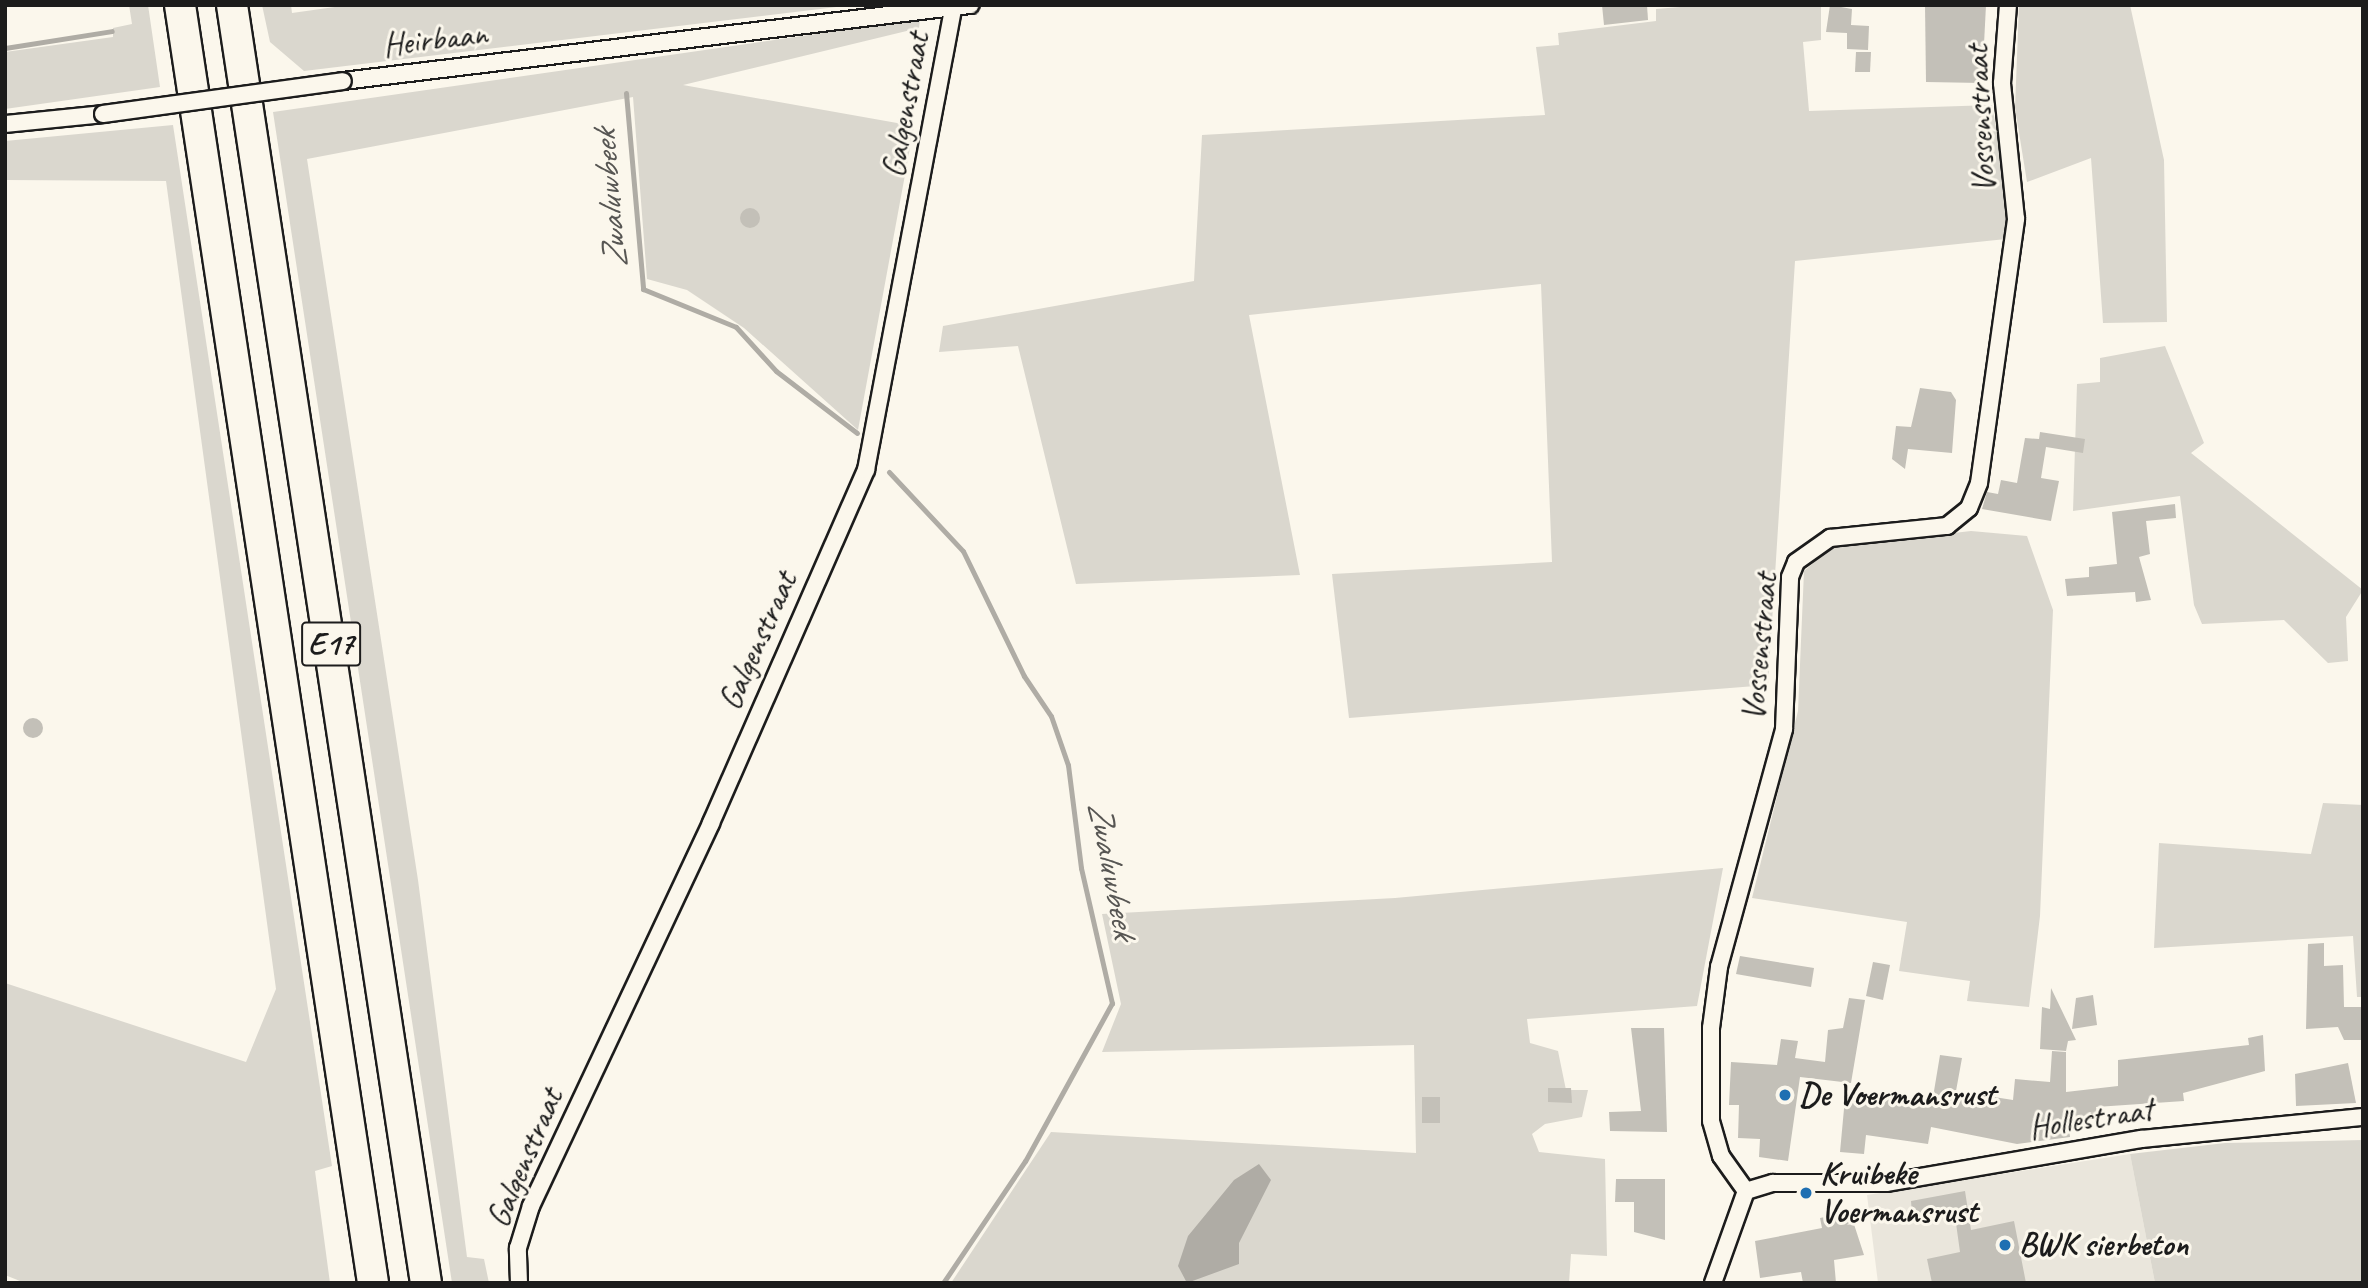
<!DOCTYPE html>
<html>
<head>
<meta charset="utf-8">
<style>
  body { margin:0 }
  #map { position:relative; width:2368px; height:1288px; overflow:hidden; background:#fbf7ec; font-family:Caveat,sans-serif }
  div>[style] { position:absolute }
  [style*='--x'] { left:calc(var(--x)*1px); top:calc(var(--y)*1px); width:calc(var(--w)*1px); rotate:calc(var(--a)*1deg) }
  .built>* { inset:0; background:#eae6dc }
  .green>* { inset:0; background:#dad7ce }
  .water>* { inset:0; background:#afaca5 }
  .stream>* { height:5px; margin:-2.5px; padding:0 2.5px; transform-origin:2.5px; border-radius:2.5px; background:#afaca5 }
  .building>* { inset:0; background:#c3c0b8 }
  .round { border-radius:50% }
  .roads { filter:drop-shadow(2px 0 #1c1c1c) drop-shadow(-2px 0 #1c1c1c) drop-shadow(0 2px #1c1c1c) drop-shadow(0 -2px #1c1c1c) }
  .minor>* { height:16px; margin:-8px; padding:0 8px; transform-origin:8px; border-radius:8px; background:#fbf7ec }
  .motorway>* { height:30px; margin:-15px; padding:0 15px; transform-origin:15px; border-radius:15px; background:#fbf7ec }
  .bridges { filter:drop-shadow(2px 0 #1c1c1c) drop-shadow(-2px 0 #1c1c1c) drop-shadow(0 2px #1c1c1c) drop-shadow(0 -2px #1c1c1c) }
  .minor-bridge>* { height:16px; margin:-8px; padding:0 8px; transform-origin:8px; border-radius:8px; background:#fbf7ec }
  .dots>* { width:19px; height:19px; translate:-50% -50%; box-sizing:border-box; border:4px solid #fbf7ec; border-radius:50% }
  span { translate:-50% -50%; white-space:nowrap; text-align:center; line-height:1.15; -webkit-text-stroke:6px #fbf7ec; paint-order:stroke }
  .shield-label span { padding:2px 5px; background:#fbf7ec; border:2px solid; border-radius:5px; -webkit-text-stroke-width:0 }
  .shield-label { font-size:32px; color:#1c1c1c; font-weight:700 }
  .street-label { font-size:33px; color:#1c1c1c }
  .poi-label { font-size:33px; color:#1c1c1c; font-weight:700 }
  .left { translate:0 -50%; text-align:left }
  .water-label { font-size:35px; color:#575653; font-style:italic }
  .frame { position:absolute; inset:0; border:7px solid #1c1c1c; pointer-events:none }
</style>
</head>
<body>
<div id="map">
  <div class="built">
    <div style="clip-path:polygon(2130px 1154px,2155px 1283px,1878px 1283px,1867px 1195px)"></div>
  </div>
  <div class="green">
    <div style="clip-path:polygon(129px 5px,148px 5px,160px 87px,5px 109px,5px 52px,113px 37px,113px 28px,132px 24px)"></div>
    <div style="clip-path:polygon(262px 5px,291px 5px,292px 13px,349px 5px,853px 5px,304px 71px,270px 42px)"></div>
    <div style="clip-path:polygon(1704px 5px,1821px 5px,1821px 40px,1803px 42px,1809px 111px,1992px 105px,2005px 179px,2006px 239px,1795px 261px,1768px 685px,1349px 718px,1332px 574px,1552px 562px,1541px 284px,1249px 315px,1300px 575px,1076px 584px,1018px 346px,939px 352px,943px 326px,1194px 281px,1202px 135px,1545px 115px,1536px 47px,1559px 45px,1558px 33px,1656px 21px,1656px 9px)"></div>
    <div style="clip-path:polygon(2019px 5px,2130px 5px,2164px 160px,2167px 322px,2103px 323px,2091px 158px,2027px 182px,2015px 108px)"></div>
    <div style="clip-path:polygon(920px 19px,919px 28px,683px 85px,914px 126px,858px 430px,744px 328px,687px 290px,647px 279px,633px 97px,307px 159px,418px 880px,467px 1257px,484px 1259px,489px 1283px,452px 1283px,273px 112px)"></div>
    <div style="clip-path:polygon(173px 125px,332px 1166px,315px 1171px,330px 1283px,25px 1283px,5px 1275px,5px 983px,246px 1062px,276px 989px,166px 181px,5px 180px,5px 141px)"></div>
    <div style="clip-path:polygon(2165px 346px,2204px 443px,2191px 453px,2363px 590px,2346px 617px,2348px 661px,2328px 663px,2284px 620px,2202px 624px,2194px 605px,2180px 496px,2073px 511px,2077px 384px,2100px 382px,2100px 358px)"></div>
    <div style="clip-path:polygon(1971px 531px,2027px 536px,2053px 610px,2040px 916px,2029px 1007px,1967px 1001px,1970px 981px,1899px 971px,1907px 922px,1752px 898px,1798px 711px,1804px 571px,1832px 547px)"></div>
    <div style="clip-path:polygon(2323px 803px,2363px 805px,2363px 997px,2357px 997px,2353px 936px,2154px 948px,2159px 843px,2311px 854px)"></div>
    <div style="clip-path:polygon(1723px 868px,1697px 1006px,1527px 1019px,1530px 1043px,1558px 1051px,1566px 1090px,1588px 1090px,1582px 1117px,1545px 1124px,1532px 1134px,1539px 1152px,1605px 1159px,1607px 1256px,1571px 1254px,1569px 1283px,951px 1283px,1051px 1132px,1416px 1153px,1414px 1045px,1102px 1052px,1121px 1004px,1102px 914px,1395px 898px)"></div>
    <div style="clip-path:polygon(2363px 1140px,2363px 1283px,2155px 1283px,2130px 1154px,2225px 1143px)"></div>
  </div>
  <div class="water">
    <div style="clip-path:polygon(1259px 1164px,1271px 1180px,1239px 1243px,1239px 1264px,1187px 1283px,1178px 1266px,1188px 1236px,1234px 1180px)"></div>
  </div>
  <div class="stream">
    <div style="--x:5;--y:48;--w:108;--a:-9"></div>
    <div style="--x:626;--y:93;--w:197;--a:85"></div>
    <div style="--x:643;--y:289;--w:100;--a:22.2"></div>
    <div style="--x:736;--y:327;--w:59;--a:47.7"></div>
    <div style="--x:776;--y:371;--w:102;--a:37.4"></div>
    <div style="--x:889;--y:472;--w:108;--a:46.9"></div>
    <div style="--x:963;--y:551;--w:139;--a:64"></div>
    <div style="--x:1024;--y:676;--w:48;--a:56"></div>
    <div style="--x:1051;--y:716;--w:52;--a:70.9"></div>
    <div style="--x:1068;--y:765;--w:104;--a:82.8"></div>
    <div style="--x:1081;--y:868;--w:139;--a:77.1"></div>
    <div style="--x:1112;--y:1003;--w:180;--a:118.8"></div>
    <div style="--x:1025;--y:1161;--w:147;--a:123.9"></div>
  </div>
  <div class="building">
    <div style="clip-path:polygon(1602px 5px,1647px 5px,1648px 20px,1604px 25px)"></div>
    <div style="clip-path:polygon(1830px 5px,1852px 9px,1851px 25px,1869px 26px,1868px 50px,1847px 49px,1847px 33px,1826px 32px)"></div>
    <div style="clip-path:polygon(1925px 5px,1986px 5px,1982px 83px,1926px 82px)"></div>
    <div style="clip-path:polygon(1856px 52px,1871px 52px,1870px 72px,1855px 72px)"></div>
    <div class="round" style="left:740px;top:208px;width:20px;height:20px"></div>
    <div style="clip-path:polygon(1920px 388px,1951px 392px,1956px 400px,1952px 453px,1908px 449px,1905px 469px,1892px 459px,1896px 426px,1911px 427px)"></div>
    <div style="clip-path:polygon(2040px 432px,2085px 439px,2083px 453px,2046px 447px,2041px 478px,2059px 481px,2051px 521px,1982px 509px,1987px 492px,1998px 494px,2001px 480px,2017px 483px,2025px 438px,2039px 439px)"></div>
    <div style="clip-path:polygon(2175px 504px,2176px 518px,2146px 521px,2150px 554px,2139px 557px,2151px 600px,2136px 602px,2135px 592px,2067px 596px,2065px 579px,2089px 577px,2089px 567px,2117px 564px,2112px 512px)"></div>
    <div class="round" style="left:23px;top:718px;width:20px;height:20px"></div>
    <div style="clip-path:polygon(2324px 943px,2324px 966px,2343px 965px,2344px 1007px,2363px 1007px,2363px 1040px,2344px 1040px,2338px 1027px,2306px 1029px,2308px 944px)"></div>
    <div style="clip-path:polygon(1740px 956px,1814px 968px,1811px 987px,1736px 974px)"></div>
    <div style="clip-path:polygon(1873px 962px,1890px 965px,1883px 1000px,1866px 996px)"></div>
    <div style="clip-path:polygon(2051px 988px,2076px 1040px,2068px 1041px,2066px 1051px,2040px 1049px,2042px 1007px,2050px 1009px)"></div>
    <div style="clip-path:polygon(2093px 995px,2097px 1025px,2072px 1029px,2076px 998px)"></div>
    <div style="clip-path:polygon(1849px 998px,1865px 1000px,1851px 1083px,1800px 1077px,1788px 1161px,1759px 1157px,1760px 1139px,1738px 1138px,1739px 1105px,1729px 1105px,1731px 1062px,1777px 1065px,1781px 1039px,1798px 1041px,1795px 1058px,1825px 1062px,1828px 1030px,1843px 1028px)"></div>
    <div style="clip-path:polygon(1631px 1028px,1664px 1028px,1667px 1132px,1610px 1131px,1609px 1112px,1641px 1111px)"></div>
    <div style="clip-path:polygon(2263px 1035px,2265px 1071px,2183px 1093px,2184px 1101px,2096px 1107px,2098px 1117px,2069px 1125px,2070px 1137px,2017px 1144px,1931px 1127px,1928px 1144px,1866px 1135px,1864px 1154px,1840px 1152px,1845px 1098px,1881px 1102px,1882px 1095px,1932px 1103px,1940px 1055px,1962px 1058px,1956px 1091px,2013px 1100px,2015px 1079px,2050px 1082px,2052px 1051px,2066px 1052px,2066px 1092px,2118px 1086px,2118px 1060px,2249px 1045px,2248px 1038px)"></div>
    <div style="clip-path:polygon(2348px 1063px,2356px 1103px,2296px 1106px,2295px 1074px)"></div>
    <div style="clip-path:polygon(1548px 1088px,1571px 1088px,1572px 1103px,1548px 1102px)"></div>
    <div style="clip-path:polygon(1422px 1097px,1440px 1097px,1440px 1123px,1422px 1123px)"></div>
    <div style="clip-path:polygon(1616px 1179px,1665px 1179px,1665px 1240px,1634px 1232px,1634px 1202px,1615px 1202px)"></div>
    <div style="clip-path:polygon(1965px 1191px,1971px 1230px,2014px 1221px,2026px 1283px,1932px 1283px,1927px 1259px,1960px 1252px,1954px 1209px,1912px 1214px,1911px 1201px)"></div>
    <div style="clip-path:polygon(1850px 1212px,1864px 1255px,1834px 1260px,1836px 1283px,1803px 1283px,1801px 1272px,1760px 1278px,1755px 1241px,1822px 1228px,1820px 1218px)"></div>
  </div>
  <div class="roads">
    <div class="minor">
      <div style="--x:343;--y:81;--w:632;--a:-6.91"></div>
      <div style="--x:5;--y:124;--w:99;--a:-5.8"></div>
      <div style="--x:1746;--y:1191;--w:43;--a:-125.5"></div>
      <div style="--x:1721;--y:1156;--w:36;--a:-106"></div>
      <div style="--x:1711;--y:1121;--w:93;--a:-90"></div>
      <div style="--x:1711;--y:1028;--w:62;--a:-82.5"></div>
      <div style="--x:1719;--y:967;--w:247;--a:-74.7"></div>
      <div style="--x:1784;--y:729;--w:152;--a:-87.7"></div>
      <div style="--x:1790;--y:577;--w:16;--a:-68"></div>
      <div style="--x:1796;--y:562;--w:42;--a:-35.2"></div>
      <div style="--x:1830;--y:538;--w:118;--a:-5.9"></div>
      <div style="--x:1947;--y:526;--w:28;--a:-39"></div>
      <div style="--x:1969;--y:508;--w:27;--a:-68"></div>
      <div style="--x:1979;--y:483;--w:267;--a:-82"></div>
      <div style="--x:2016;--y:219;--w:137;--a:-95.9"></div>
      <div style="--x:2002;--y:83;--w:78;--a:-85.6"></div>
      <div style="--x:1746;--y:1191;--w:28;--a:-17"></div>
      <div style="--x:1773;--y:1183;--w:113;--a:0"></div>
      <div style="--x:1886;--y:1183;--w:260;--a:-9.8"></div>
      <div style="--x:2142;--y:1139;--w:222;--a:-5.7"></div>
      <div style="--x:519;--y:1283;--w:35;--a:-92"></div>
      <div style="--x:518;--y:1248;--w:44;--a:-72.8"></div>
      <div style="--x:531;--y:1206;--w:423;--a:-64.8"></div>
      <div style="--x:711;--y:823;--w:386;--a:-66.3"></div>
      <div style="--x:866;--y:470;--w:473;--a:-79.3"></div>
      <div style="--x:1713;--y:1283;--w:98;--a:-70.3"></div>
    </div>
    <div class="motorway">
      <div style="--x:180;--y:5;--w:1292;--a:81.41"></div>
      <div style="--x:232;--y:5;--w:1293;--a:81.37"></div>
    </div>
  </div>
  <div class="bridges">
    <div class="minor-bridge">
      <div style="--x:103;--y:114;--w:242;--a:-7.8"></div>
    </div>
  </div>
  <div class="dots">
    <div style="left:1785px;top:1095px;background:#1f6fb2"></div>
    <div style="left:1806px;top:1193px;background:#1f6fb2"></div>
    <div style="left:2005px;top:1245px;background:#1f6fb2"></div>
  </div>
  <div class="shield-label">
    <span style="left:331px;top:644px">E17</span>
  </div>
  <div class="street-label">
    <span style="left:435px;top:40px;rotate:-7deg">Heirbaan</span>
    <span style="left:906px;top:105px;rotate:-80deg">Galgenstraat</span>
    <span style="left:1981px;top:119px;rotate:-93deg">Vossenstraat</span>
    <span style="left:758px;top:641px;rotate:-66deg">Galgenstraat</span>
    <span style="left:1760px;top:647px;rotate:-85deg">Vossenstraat</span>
    <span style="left:2091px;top:1119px;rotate:-9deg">Hollestraat</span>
    <span style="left:525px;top:1158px;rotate:-67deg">Galgenstraat</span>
  </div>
  <div class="poi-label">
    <span class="left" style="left:1799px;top:1095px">De Voermansrust</span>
    <span class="left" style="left:1820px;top:1193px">Kruibeke<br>Voermansrust</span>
    <span class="left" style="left:2019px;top:1245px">BWK sierbeton</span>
  </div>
  <div class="water-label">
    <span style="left:610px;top:199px;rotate:-95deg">Zwaluwbeek</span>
    <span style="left:1112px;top:870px;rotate:79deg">Zwaluwbeek</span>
  </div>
  <div class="frame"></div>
</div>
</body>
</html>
